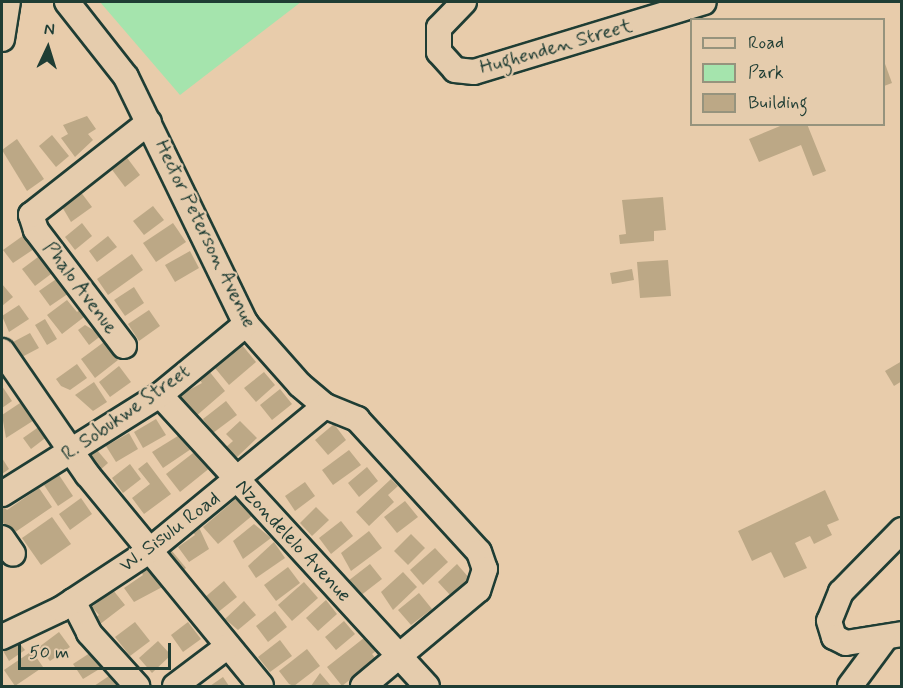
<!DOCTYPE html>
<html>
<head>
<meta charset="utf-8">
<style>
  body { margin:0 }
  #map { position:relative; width:903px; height:688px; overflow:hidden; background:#e8ccab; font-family:Mynerve,sans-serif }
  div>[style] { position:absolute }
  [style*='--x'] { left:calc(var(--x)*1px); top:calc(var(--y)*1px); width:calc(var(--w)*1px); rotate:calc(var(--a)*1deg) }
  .green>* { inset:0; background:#a5e4ad }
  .building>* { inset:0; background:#bca886 }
  .roads { filter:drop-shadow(2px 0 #1f3d34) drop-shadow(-2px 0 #1f3d34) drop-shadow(0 2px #1f3d34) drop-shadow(0 -2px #1f3d34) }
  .minor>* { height:24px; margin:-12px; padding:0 12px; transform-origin:12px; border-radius:12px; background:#e5ccad }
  span { translate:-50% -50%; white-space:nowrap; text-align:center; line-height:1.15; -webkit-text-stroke:4.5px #e5ccad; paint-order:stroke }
  .street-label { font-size:20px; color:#1f3d34 }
  .frame { position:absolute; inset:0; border:3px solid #1f3d34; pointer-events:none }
  .legend { position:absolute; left:690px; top:18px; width:195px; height:108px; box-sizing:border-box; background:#e5ccad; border:2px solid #96937d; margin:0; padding:8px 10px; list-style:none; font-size:18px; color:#1f3d34 }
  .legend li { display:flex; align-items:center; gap:12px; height:30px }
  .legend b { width:30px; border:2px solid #96937d }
  .north { position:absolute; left:18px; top:18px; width:60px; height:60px; -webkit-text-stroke:4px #e5ccad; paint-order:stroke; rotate:4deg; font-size:16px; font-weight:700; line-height:24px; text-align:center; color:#1f3d34 }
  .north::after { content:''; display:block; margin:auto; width:21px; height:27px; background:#1f3d34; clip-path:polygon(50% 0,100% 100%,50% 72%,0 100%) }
  .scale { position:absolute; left:18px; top:643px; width:153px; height:27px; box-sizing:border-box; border:3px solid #1f3d34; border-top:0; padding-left:8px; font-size:18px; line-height:21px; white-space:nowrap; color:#1f3d34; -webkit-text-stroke:4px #e5ccad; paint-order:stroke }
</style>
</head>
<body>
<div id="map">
  <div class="green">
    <div style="clip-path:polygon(100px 2px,301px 2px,180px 95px)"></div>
  </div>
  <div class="building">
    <div style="clip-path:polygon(884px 61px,892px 83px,884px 86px)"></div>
    <div style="clip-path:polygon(87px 116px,96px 129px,88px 134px,93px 140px,75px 157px,61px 138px,68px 134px,63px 125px)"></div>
    <div style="clip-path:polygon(785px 124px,807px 124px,826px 171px,813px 176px,801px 145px,759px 162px,749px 139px)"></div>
    <div style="clip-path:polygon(52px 135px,69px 156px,56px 167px,39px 146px)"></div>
    <div style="clip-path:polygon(17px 139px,44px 179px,27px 191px,2px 150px)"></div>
    <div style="clip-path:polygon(125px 155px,140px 175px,125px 187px,110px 167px)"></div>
    <div style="clip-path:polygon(80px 191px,92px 207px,71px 222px,61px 205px)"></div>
    <div style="clip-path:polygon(663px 197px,666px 230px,654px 231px,654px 241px,620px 244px,619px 235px,626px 234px,622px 200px)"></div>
    <div style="clip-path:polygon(153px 206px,164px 220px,144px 235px,133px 221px)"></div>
    <div style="clip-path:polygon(82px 223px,92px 236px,75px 250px,65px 237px)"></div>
    <div style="clip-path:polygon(173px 223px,186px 242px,156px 262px,143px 243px)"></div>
    <div style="clip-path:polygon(24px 235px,34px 249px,13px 263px,3px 250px)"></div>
    <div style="clip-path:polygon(108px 236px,117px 247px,97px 262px,89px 251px)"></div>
    <div style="clip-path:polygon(190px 251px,199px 268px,175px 282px,165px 265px)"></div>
    <div style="clip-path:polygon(42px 254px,55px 271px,35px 286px,22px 269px)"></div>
    <div style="clip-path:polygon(132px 254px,143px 270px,108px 295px,97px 279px)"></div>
    <div style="clip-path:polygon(668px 260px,671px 296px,640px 298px,637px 262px)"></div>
    <div style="clip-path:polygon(632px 269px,634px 280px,612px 284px,610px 273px)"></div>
    <div style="clip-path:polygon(62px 275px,72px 291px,50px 306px,39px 291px)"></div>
    <div style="clip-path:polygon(2px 284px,13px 297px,2px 306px)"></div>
    <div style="clip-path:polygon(134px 287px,144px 303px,125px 316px,114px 300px)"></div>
    <div style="clip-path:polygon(67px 300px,77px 312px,83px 307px,88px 314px,62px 334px,47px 315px)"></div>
    <div style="clip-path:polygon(19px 305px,29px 319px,9px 332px,2px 316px)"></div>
    <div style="clip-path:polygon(149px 310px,160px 326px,139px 341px,128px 324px)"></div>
    <div style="clip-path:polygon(45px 319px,57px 339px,47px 345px,35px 325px)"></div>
    <div style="clip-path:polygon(85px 325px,102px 335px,89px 345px,78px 330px)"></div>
    <div style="clip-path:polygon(30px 333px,39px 348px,22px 357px,13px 342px)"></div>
    <div style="clip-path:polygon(104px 342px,118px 360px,95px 378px,81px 359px)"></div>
    <div style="clip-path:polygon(242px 345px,256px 362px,229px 385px,215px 368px)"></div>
    <div style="clip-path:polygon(902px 361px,902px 381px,894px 386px,885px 371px)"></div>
    <div style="clip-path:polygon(77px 364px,87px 378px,70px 390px,61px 386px,56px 379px)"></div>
    <div style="clip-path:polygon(119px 366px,131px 382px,110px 397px,99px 382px)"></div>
    <div style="clip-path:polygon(209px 371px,225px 391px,195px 417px,178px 396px,202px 383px,199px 379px)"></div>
    <div style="clip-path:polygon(264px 372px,275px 385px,256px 402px,244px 388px)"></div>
    <div style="clip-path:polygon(94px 382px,107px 402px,93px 411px,75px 395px)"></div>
    <div style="clip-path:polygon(2px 386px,12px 401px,2px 408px)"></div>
    <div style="clip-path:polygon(280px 389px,292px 404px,272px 420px,260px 405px)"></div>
    <div style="clip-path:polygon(26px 399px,39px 417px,6px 438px,2px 415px)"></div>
    <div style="clip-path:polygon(226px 401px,237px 415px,213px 433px,203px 419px)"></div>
    <div style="clip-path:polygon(156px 419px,166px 435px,143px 448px,134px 432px)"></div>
    <div style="clip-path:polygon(240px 421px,257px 438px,235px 459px,225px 448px,233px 441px,226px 434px)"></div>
    <div style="clip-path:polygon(334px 424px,346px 440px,328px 455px,315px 440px)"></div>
    <div style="clip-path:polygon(40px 426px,48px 436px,31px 449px,23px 438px)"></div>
    <div style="clip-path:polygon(129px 433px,138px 449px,116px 462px,106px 446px)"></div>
    <div style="clip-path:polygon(181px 434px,191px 449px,163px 468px,152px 452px)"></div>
    <div style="clip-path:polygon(97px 450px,108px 463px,99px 471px,87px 458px)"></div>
    <div style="clip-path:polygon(197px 450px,211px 467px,180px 492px,166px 474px)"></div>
    <div style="clip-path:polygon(349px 450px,361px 465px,333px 485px,322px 470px)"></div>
    <div style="clip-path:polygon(2px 458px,9px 469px,2px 474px)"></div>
    <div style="clip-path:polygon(147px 462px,171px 494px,144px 514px,132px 498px,150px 484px,138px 469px)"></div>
    <div style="clip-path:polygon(130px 464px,141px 479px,123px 493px,112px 478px)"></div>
    <div style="clip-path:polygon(367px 467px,378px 481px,359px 497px,348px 483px)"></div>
    <div style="clip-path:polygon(59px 475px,73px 496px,58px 506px,44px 485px)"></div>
    <div style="clip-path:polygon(391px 479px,398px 486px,388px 495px,394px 502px,369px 526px,356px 512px)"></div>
    <div style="clip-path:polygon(305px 482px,315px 496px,295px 511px,285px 496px)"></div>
    <div style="clip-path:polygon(39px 488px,52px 507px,11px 535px,2px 521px,2px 505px,7px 510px)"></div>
    <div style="clip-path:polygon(825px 490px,839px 520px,827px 525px,832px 535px,814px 544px,810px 536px,795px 543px,807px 568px,784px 578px,771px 552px,752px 561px,738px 531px)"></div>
    <div style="clip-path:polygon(238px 497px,253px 515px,218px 544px,203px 527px)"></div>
    <div style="clip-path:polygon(81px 498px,92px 514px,70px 530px,59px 514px)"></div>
    <div style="clip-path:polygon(405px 501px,418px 517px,397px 533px,384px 517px)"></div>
    <div style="clip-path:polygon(316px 507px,329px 520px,312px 536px,300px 523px)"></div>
    <div style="clip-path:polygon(52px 517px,71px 544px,41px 565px,22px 538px)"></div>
    <div style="clip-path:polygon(341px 521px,353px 536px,331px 554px,319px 538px)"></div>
    <div style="clip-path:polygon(197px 523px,209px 549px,189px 562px,178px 547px,195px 535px,190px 528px)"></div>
    <div style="clip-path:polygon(254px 524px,271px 538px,243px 559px,233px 541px)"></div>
    <div style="clip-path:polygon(369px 531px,382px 548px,351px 571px,341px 553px)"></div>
    <div style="clip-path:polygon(411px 534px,425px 548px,408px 565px,394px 551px)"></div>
    <div style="clip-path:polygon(274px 542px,285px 558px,256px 578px,248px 566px)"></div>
    <div style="clip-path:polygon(167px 545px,186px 568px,177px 575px,158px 552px)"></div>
    <div style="clip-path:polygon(435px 548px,448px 562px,423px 585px,410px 570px)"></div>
    <div style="clip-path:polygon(149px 561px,166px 585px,134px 602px,124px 588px,143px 575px,139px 568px)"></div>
    <div style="clip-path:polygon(370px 564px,382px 579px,360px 596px,348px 581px)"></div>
    <div style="clip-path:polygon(457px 564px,470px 579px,451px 596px,438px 582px)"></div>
    <div style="clip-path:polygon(288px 567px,300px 583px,276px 601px,264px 585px)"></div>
    <div style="clip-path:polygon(403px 572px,417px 587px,393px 610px,381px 592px)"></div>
    <div style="clip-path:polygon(224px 581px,237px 597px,217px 613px,204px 598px)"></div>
    <div style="clip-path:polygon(304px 582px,318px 598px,292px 621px,278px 605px)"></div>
    <div style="clip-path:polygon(113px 590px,125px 605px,95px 628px,90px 622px,99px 615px,92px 607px)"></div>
    <div style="clip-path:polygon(419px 593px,432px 609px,411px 625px,398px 610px)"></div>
    <div style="clip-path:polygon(326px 600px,337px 614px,318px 631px,306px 618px)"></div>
    <div style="clip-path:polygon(244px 601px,256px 615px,238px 630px,225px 619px)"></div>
    <div style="clip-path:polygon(275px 611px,287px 627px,268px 642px,256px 626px)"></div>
    <div style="clip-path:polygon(344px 621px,355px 634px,336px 650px,325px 637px)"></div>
    <div style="clip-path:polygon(135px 622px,150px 641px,130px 656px,115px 637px)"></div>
    <div style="clip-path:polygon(188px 622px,201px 639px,183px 652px,171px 635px)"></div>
    <div style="clip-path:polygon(59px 632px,70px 647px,50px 661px,39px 647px)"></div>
    <div style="clip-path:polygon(369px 634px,380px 648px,372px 654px,376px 659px,342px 686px,327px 667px)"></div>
    <div style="clip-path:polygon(16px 639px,25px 650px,9px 661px,2px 649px)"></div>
    <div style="clip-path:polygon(280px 640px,292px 656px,270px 672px,258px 657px)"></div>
    <div style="clip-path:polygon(158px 641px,171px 655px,152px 673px,139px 658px)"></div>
    <div style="clip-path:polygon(96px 649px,106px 665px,83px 679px,73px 664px)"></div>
    <div style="clip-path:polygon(307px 649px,320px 666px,294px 686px,289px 684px,279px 671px)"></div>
    <div style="clip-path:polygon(32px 651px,43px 667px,15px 686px,4px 670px)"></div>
    <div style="clip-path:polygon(320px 673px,331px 686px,311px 686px)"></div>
    <div style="clip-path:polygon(112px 674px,120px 686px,94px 686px)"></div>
    <div style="clip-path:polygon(223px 677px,229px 686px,210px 686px)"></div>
  </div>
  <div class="roads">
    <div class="minor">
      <div style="--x:67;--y:2;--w:95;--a:51.8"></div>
      <div style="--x:126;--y:77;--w:275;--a:64.1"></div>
      <div style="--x:246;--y:324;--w:81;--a:48.5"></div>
      <div style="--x:300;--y:385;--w:33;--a:40"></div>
      <div style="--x:325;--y:406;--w:35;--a:22"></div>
      <div style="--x:357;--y:419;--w:180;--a:47.5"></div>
      <div style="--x:479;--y:552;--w:18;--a:71"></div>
      <div style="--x:485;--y:569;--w:22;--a:108"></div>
      <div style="--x:478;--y:590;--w:150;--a:140.1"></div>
      <div style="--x:464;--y:2;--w:36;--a:134"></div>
      <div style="--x:439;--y:28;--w:24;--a:90"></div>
      <div style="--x:439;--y:52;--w:24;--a:48"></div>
      <div style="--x:455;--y:70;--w:19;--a:6"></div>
      <div style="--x:474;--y:72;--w:240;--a:-16.9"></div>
      <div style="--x:2;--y:39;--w:37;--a:-81"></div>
      <div style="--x:124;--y:346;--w:146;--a:-127.2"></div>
      <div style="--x:36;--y:230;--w:16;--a:-108"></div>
      <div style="--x:31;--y:215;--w:150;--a:-38.2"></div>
      <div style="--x:2;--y:351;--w:150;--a:55.4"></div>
      <div style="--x:87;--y:474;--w:274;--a:50.6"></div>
      <div style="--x:160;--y:395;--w:395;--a:47.5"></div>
      <div style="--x:2;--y:494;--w:186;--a:-32.1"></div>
      <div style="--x:160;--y:395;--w:112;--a:-39.5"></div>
      <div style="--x:902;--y:530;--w:87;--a:134.5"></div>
      <div style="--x:841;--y:592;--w:31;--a:112"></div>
      <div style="--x:829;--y:621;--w:17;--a:73"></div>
      <div style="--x:834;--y:637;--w:13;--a:27"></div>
      <div style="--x:846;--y:643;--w:57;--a:-9.1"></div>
      <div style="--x:2;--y:538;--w:19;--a:55"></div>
      <div style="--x:73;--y:601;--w:36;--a:63"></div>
      <div style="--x:89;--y:633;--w:72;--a:47.8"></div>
      <div style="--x:2;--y:637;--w:65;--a:-25.4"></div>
      <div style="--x:61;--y:609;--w:105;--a:-33.4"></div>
      <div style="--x:149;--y:551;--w:228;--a:-39.5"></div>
      <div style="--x:175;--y:686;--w:66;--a:-37"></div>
      <div style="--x:850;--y:686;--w:57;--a:-53.5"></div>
    </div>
  </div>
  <div class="street-label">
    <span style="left:556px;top:47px;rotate:-16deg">Hughenden Street</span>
    <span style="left:205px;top:234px;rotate:64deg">Hector Peterson Avenue</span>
    <span style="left:80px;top:288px;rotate:53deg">Phalo Avenue</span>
    <span style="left:126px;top:413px;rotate:-35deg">R. Sobukwe Street</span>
    <span style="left:170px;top:532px;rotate:-37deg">W. Sisulu Road</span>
    <span style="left:293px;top:541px;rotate:47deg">Nzondelelo Avenue</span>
  </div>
  <div class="frame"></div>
  <ul class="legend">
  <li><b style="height:8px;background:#e5ccad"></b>Road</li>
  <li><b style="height:16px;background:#a5e4ad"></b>Park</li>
  <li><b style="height:16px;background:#bca886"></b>Building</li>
  </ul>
  <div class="north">N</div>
  <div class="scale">50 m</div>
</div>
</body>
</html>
